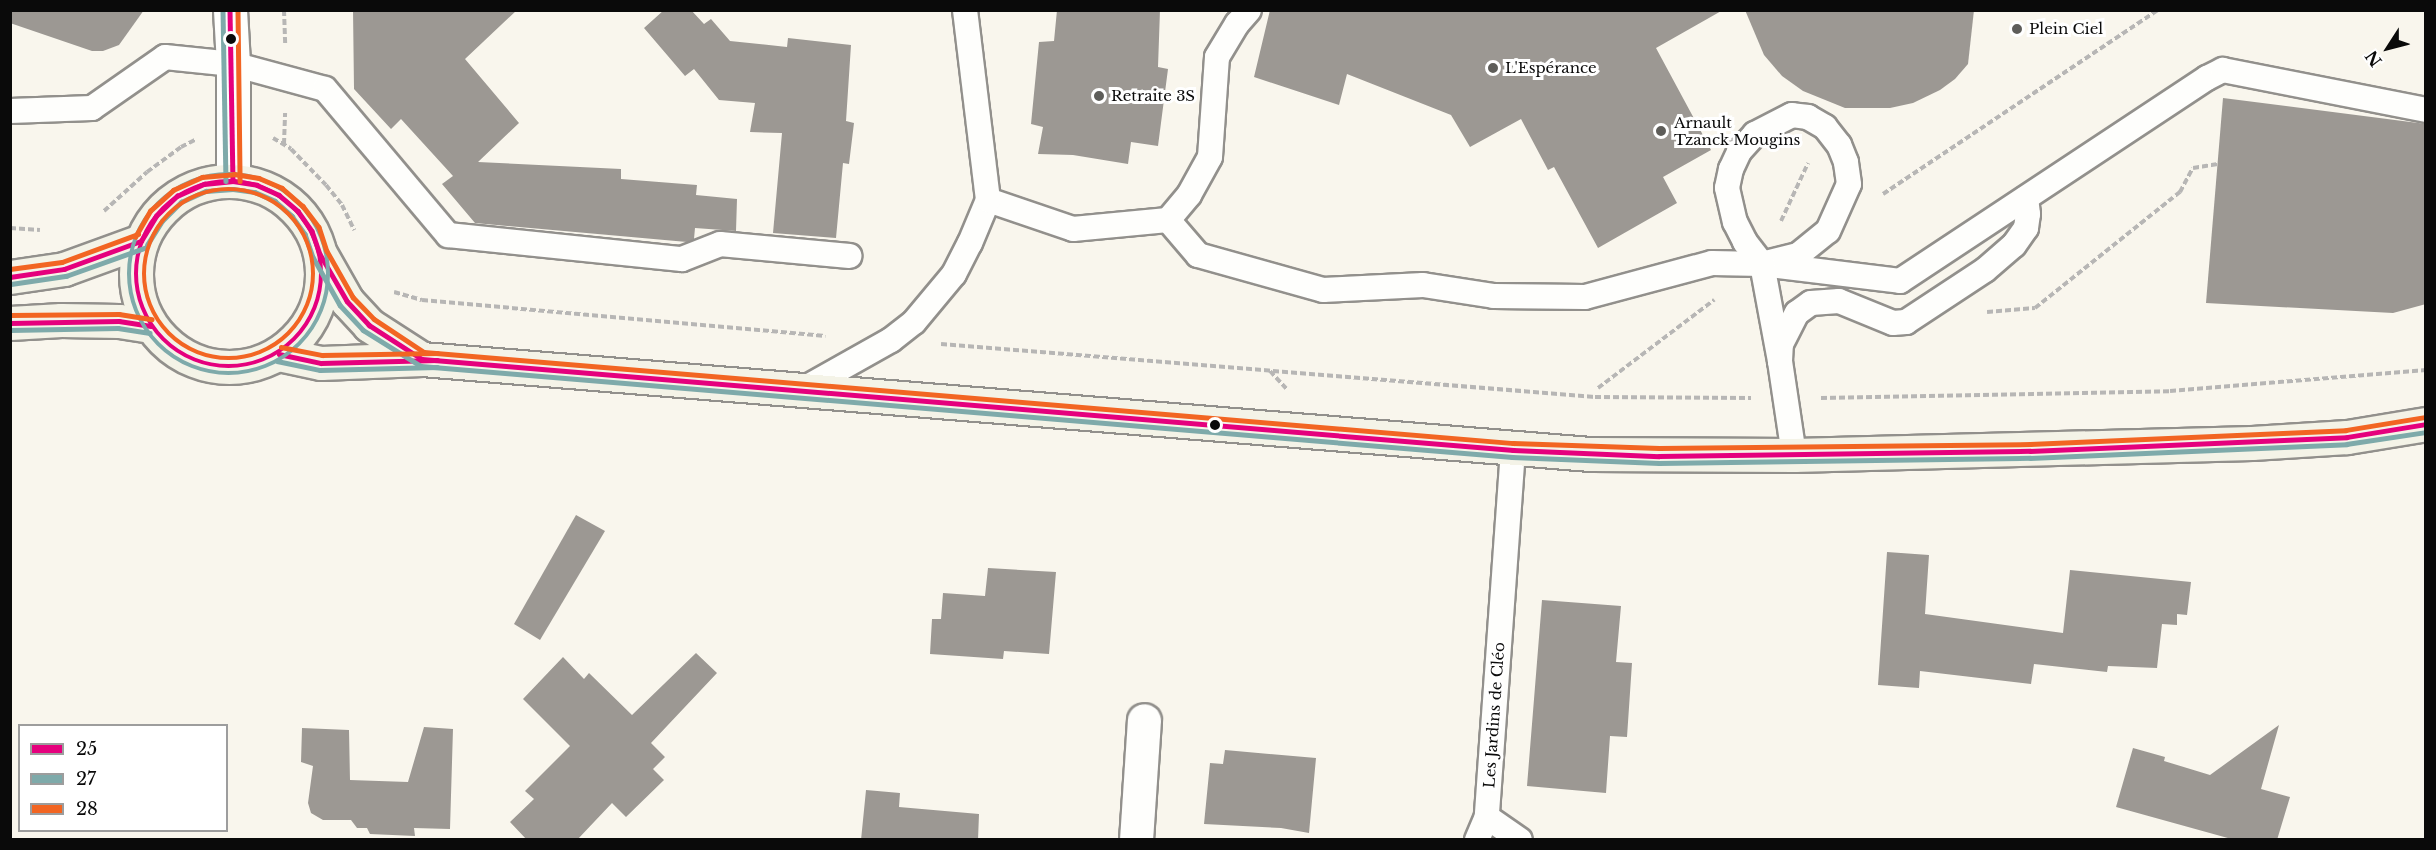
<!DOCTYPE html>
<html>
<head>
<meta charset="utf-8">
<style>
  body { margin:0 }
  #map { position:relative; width:2436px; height:850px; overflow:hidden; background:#f9f6ed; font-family:"Libre Baskerville",serif }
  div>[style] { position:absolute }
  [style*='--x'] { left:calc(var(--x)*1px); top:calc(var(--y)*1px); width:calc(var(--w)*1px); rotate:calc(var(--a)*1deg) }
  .building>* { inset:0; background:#9c9893 }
  .path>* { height:4px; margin-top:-2px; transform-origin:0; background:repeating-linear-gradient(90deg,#b7b6b5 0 6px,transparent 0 9px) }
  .roads { filter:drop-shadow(2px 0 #92908c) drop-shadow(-2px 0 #92908c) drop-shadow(0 2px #92908c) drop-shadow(0 -2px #92908c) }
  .lane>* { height:24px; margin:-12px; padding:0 12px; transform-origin:12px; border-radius:12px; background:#fefefc }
  .street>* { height:33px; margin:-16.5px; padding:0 16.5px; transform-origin:16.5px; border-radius:16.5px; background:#fefefc }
  .secondary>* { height:33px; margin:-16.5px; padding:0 16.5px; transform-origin:16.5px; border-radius:16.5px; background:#f4f3e7 }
  .secondary>.ring { margin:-16.5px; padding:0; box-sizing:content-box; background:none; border:33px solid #f4f3e7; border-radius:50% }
  .bus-1>* { height:4.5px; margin:-2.25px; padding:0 2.25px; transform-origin:2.25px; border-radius:2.25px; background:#e5007d }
  .bus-1>.ring { margin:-2.25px; padding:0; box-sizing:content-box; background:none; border:4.5px solid #e5007d; border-radius:50% }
  .bus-2>* { height:4.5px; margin:-2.25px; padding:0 2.25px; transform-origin:2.25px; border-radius:2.25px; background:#7eaaaa }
  .bus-2>.ring { margin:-2.25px; padding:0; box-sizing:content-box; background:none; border:4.5px solid #7eaaaa; border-radius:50% }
  .bus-3>* { height:4.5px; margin:-2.25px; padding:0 2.25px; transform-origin:2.25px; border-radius:2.25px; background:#f26522 }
  .bus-3>.ring { margin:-2.25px; padding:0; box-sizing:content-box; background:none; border:4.5px solid #f26522; border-radius:50% }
  .dots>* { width:16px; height:16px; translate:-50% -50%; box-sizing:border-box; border:3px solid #fff; border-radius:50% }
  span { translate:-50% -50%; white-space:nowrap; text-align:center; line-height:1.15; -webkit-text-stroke:6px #fff; paint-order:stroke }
  .poi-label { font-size:15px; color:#0a0a0a }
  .left { translate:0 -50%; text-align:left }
  .street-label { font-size:15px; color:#0a0a0a }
  .frame { position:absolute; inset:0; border:12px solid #0a0a0a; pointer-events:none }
  .legend { position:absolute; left:18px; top:724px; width:210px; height:108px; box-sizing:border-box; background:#fff; border:2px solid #9d9d9d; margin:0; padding:8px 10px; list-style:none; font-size:18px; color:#0a0a0a }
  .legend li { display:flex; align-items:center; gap:12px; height:30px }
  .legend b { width:30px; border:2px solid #9d9d9d }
  .north { position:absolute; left:2358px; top:18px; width:60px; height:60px; -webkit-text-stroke:4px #fff; paint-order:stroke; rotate:234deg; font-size:16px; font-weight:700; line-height:24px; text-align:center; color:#0a0a0a }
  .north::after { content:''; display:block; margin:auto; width:21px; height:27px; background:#0a0a0a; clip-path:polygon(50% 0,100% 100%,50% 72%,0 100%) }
</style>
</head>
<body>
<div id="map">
  <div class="building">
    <div style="clip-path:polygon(10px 10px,144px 10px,119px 45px,103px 51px,92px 51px,10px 23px)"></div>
    <div style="clip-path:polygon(353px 10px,517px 10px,465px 59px,519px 123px,478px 162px,621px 169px,621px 179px,697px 185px,696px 195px,737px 199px,736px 231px,695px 228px,694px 239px,687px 242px,475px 223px,442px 184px,453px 176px,401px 119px,391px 129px,354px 89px)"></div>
    <div style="clip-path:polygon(664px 10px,691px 10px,704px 24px,711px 19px,730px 41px,787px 47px,788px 38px,851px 45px,846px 121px,854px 123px,849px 164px,843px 163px,836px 238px,773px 233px,782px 133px,750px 132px,755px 103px,719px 100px,694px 69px,685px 76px,644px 28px)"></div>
    <div style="clip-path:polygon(1057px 10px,1160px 10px,1158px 67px,1168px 69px,1158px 146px,1131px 142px,1128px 164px,1073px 155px,1038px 154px,1043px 127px,1031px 124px,1039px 42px,1054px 41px)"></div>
    <div style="clip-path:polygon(1270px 10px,1723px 10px,1656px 48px,1711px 150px,1663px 177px,1677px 203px,1598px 248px,1554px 167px,1548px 170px,1521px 119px,1470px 147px,1451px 115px,1347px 74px,1339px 105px,1254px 77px)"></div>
    <div style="clip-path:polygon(1745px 10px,1974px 10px,1968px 64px,1955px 79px,1940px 90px,1913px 103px,1890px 108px,1845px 108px,1803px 91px,1782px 76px,1764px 55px)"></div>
    <div style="clip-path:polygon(2223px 98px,2426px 124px,2426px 304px,2393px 313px,2206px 303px)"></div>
    <div style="clip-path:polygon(576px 515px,605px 531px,540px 640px,514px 624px)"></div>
    <div style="clip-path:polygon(1887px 552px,1929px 555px,1925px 614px,2063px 633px,2070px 570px,2191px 582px,2187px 615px,2177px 614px,2177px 625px,2162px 624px,2157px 668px,2108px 666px,2107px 672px,2034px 664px,2031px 684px,1920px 671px,1919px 688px,1878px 685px)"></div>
    <div style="clip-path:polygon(988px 568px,1056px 572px,1049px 654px,1004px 651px,1003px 659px,930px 654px,932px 619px,941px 619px,943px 593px,985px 596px)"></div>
    <div style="clip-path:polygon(1542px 600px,1621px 606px,1616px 662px,1632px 663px,1627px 737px,1610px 736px,1606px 793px,1527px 786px)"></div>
    <div style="clip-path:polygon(696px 653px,717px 673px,651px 743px,665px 757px,653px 769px,664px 780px,626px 817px,612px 803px,577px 840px,527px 840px,510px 822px,534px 799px,525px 791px,570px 746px,523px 699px,563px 657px,584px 679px,589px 673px,632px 715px)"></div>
    <div style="clip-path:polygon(2279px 725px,2261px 789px,2290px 797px,2277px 840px,2235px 840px,2116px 807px,2133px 748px,2165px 757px,2164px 761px,2210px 775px)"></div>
    <div style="clip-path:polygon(424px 727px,453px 729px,450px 829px,414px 828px,415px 836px,370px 834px,367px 828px,357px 828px,351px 820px,323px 820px,311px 813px,308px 803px,313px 766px,301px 762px,302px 728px,349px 730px,350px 780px,408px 782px)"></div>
    <div style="clip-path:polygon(1225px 750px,1316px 758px,1309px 833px,1281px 828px,1204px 824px,1210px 763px,1223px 764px)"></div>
    <div style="clip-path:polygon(866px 790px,900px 793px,899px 807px,979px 814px,978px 840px,861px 840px)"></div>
  </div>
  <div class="path">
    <div style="--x:284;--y:10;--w:33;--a:88"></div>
    <div style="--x:273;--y:138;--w:21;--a:31"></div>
    <div style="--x:291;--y:149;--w:50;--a:45.8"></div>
    <div style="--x:326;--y:185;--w:26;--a:51"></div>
    <div style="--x:342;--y:205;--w:28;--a:64"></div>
    <div style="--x:284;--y:144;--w:31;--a:-88"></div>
    <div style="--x:1883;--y:194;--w:331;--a:-33.8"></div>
    <div style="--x:104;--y:211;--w:58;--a:-42.2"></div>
    <div style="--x:147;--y:172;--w:42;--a:-36.3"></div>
    <div style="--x:181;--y:147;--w:16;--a:-27"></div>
    <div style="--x:1781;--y:221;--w:64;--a:-65"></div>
    <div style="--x:10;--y:228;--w:30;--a:4"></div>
    <div style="--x:394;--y:292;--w:29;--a:16"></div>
    <div style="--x:422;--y:300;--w:405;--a:5.1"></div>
    <div style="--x:1987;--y:312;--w:48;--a:-4.8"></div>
    <div style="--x:2035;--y:308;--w:186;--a:-38.7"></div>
    <div style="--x:2180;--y:192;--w:27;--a:-62"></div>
    <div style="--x:2193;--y:168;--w:25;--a:-9"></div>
    <div style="--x:941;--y:344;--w:656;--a:4.63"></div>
    <div style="--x:1595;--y:397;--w:156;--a:0.4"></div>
    <div style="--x:1270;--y:371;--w:25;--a:47"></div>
    <div style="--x:1598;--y:388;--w:146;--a:-37.2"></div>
    <div style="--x:1821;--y:398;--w:349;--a:-1.1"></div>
    <div style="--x:2170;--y:391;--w:257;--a:-4.7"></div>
  </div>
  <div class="roads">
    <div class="lane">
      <div style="--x:10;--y:111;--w:82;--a:-2.1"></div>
      <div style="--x:92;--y:108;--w:89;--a:-34.9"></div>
      <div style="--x:165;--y:57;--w:68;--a:5.9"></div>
      <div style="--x:233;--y:64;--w:95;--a:15.2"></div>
      <div style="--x:325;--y:89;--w:191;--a:49.9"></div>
      <div style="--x:448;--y:235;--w:235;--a:5.9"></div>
      <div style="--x:682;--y:259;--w:41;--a:-21.5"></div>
      <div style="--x:720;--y:244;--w:130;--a:5.3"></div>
      <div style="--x:988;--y:200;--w:90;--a:18.8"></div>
      <div style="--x:1073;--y:229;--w:95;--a:-5.4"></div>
      <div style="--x:1168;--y:220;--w:46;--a:49.4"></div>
      <div style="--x:1198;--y:255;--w:130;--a:15.6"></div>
      <div style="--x:1323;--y:290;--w:100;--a:-2.9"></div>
      <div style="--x:1423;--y:285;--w:72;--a:8.8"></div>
      <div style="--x:1494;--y:296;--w:91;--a:0.6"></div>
      <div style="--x:1585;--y:297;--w:131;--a:-15"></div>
      <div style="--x:1712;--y:263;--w:50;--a:1.1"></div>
      <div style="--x:1762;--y:264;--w:139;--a:7"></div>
      <div style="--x:1900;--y:281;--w:368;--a:-33.5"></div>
      <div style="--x:2207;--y:78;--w:18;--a:-27"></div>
      <div style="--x:2223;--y:70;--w:207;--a:11.1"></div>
      <div style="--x:1168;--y:220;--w:33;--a:-50"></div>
      <div style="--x:1189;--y:195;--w:43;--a:-61.1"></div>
      <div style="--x:1210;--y:157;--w:100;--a:-86"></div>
      <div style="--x:1217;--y:57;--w:39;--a:-59"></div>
      <div style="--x:1237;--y:24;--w:18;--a:-49"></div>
      <div style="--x:1770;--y:262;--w:29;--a:-14"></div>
      <div style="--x:1798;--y:255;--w:38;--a:-39"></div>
      <div style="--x:1828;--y:231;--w:51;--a:-65.9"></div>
      <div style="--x:1849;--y:184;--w:22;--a:-98"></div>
      <div style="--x:1846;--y:162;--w:18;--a:-112"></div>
      <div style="--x:1839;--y:145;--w:23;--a:-128"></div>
      <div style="--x:1825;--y:127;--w:20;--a:-150"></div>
      <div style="--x:1808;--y:117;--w:16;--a:-173"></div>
      <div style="--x:1792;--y:115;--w:42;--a:152.8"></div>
      <div style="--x:1755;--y:134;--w:24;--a:132"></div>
      <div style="--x:1739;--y:152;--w:19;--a:115"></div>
      <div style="--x:1731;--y:169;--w:19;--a:102"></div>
      <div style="--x:1727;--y:188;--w:35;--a:77"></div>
      <div style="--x:1735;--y:222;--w:22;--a:63"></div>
      <div style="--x:1745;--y:242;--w:28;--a:52"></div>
      <div style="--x:1762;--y:264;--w:99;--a:79.5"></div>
      <div style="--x:802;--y:390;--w:102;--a:-29.3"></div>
      <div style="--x:891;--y:340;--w:29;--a:-38"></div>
      <div style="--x:914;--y:322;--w:62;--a:-50.2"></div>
      <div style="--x:954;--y:274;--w:35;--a:-63"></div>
      <div style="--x:970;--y:243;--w:47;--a:-67.3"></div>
      <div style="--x:988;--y:200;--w:191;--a:-96.9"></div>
      <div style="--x:1513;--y:450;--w:368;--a:94.1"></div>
      <div style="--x:1487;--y:817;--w:40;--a:34.9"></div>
      <div style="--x:1794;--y:455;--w:95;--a:-98.5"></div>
      <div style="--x:1780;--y:361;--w:17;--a:-87"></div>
      <div style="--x:1781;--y:344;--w:35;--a:-63"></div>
      <div style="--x:1797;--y:313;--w:17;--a:-36"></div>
      <div style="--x:1811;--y:303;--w:28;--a:-4"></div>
      <div style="--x:1839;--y:301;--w:58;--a:22.2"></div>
      <div style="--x:1893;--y:323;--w:13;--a:-4"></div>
      <div style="--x:1906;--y:322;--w:95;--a:-33.4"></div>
      <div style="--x:1985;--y:270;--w:38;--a:-41"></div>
      <div style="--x:2014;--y:245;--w:21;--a:-55"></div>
      <div style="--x:2026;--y:228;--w:14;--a:-82"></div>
      <div style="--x:2028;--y:214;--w:16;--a:-97"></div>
      <div style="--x:1477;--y:840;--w:25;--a:-67"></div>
    </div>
    <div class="street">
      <div style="--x:230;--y:10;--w:54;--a:86.8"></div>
      <div style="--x:233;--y:64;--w:117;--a:90"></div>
      <div style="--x:1136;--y:840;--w:120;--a:-86.2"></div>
    </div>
    <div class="secondary">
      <div class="ring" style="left:136px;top:181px;width:153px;height:153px"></div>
      <div style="--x:321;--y:255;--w:53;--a:60.5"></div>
      <div style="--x:347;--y:301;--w:33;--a:47"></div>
      <div style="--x:369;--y:325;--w:63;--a:32.7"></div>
      <div style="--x:10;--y:277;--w:55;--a:-8.4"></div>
      <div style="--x:64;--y:269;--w:82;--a:-20"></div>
      <div style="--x:10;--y:323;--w:51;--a:-3.4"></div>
      <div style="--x:61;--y:320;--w:58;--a:1"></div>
      <div style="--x:119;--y:321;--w:32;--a:9"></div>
      <div style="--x:279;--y:354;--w:43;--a:12.1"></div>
      <div style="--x:321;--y:363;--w:101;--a:-2.3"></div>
      <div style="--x:422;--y:359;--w:1173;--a:4.65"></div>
      <div style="--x:1591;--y:454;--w:203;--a:0.3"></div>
      <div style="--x:1794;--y:455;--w:458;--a:-1.5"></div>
      <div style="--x:2252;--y:443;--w:95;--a:-3.6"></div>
      <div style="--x:2347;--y:437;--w:80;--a:-9.3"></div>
    </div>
  </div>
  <div class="bus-1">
    <div style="--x:230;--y:10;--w:171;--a:89"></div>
    <div class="ring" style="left:136px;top:181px;width:181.5px;height:181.5px"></div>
    <div style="--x:141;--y:241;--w:29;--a:-59"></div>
    <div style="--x:156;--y:216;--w:29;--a:-44"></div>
    <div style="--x:177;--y:196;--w:30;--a:-24"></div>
    <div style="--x:204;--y:184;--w:29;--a:-6"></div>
    <div style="--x:233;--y:181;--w:24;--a:9"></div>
    <div style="--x:257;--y:185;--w:24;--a:24"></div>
    <div style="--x:279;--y:195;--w:25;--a:40"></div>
    <div style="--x:298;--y:211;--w:24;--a:55"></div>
    <div style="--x:312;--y:231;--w:24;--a:71"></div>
    <div style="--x:320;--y:254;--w:54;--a:60.1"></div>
    <div style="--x:347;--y:301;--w:33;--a:47"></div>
    <div style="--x:369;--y:325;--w:63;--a:32.7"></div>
    <div style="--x:422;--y:359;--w:1095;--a:4.77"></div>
    <div style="--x:1513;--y:450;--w:146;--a:2.4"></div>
    <div style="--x:1659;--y:456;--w:371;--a:-0.8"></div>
    <div style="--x:2030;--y:451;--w:317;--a:-2.5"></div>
    <div style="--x:2347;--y:437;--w:80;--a:-9.3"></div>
    <div style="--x:10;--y:277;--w:55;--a:-8.4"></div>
    <div style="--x:64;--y:269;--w:82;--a:-20"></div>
    <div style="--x:10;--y:323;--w:109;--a:-1.1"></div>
    <div style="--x:119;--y:321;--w:32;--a:9"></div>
    <div style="--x:279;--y:354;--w:43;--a:12.1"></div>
    <div style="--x:321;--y:363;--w:116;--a:-1.5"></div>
  </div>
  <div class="bus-2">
    <div style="--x:223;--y:10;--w:171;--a:89"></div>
    <div class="ring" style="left:129px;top:174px;width:195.5px;height:195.5px"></div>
    <div style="--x:147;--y:245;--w:28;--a:-58"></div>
    <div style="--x:162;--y:221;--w:27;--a:-45"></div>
    <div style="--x:181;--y:202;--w:27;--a:-24"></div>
    <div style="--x:206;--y:191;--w:27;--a:-4"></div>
    <div style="--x:233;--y:189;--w:22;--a:8"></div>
    <div style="--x:255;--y:192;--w:22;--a:24"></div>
    <div style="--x:275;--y:201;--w:23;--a:41"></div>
    <div style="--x:292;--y:216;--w:22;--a:54"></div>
    <div style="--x:305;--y:234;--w:24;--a:71"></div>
    <div style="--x:313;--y:257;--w:55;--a:60.6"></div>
    <div style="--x:340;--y:305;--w:34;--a:47"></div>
    <div style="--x:363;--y:330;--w:68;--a:31.8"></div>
    <div style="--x:421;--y:366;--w:1095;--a:4.77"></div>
    <div style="--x:1512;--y:457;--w:147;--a:2.3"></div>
    <div style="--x:1659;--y:463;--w:371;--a:-0.8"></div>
    <div style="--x:2030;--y:458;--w:317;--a:-2.5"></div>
    <div style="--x:2347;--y:444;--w:80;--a:-8.6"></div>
    <div style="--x:11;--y:284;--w:56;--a:-8.3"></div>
    <div style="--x:66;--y:276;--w:83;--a:-19.7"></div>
    <div style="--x:10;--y:330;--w:108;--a:-1.1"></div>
    <div style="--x:118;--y:328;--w:32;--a:9"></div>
    <div style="--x:277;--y:361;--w:44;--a:11.8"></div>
    <div style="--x:320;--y:370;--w:117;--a:-1.5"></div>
  </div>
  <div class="bus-3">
    <div style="--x:238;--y:10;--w:171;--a:89.3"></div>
    <div class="ring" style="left:144px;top:189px;width:165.5px;height:165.5px"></div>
    <div style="--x:135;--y:237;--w:30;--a:-60"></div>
    <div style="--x:150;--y:211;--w:31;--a:-42"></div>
    <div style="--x:173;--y:190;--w:32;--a:-24"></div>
    <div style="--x:202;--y:177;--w:32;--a:-5"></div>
    <div style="--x:234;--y:174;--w:25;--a:9"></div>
    <div style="--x:259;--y:178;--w:25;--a:23"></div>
    <div style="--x:282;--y:188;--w:28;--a:41"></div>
    <div style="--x:303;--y:206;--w:26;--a:53"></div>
    <div style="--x:319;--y:227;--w:25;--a:72"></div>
    <div style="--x:327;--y:251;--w:53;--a:60.5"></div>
    <div style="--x:353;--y:297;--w:30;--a:46"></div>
    <div style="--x:374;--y:319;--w:60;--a:33.4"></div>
    <div style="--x:424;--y:352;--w:1093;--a:4.78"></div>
    <div style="--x:1513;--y:443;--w:146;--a:2"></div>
    <div style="--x:1659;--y:448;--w:371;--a:-0.6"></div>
    <div style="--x:2030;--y:444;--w:316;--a:-2.5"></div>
    <div style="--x:2346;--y:430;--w:80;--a:-9.3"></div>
    <div style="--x:10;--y:269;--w:52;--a:-7.7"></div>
    <div style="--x:62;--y:262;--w:81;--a:-20.2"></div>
    <div style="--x:10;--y:315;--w:109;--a:-0.5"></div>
    <div style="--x:119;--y:314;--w:33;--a:9"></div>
    <div style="--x:281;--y:347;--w:42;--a:11"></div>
    <div style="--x:322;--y:355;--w:115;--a:-1"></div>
  </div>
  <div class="dots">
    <div style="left:2017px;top:29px;background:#5e5d59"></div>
    <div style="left:231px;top:39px;background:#0a0a0a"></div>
    <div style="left:1493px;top:68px;background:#5e5d59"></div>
    <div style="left:1099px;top:96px;background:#5e5d59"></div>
    <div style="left:1661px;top:131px;background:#5e5d59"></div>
    <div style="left:1215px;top:425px;background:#0a0a0a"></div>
  </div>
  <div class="poi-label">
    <span class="left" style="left:2029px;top:29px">Plein Ciel</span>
    <span class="left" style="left:1505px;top:68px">L'Espérance</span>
    <span class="left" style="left:1111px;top:96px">Retraite 3S</span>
    <span class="left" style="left:1674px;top:131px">Arnault<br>Tzanck Mougins</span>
  </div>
  <div class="street-label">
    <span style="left:1494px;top:715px;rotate:-86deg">Les Jardins de Cléo</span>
  </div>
  <div class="frame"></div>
  <ul class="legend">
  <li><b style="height:8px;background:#e5007d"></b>25</li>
  <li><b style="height:8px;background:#7eaaaa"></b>27</li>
  <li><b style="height:8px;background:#f26522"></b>28</li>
  </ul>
  <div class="north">N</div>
</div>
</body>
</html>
